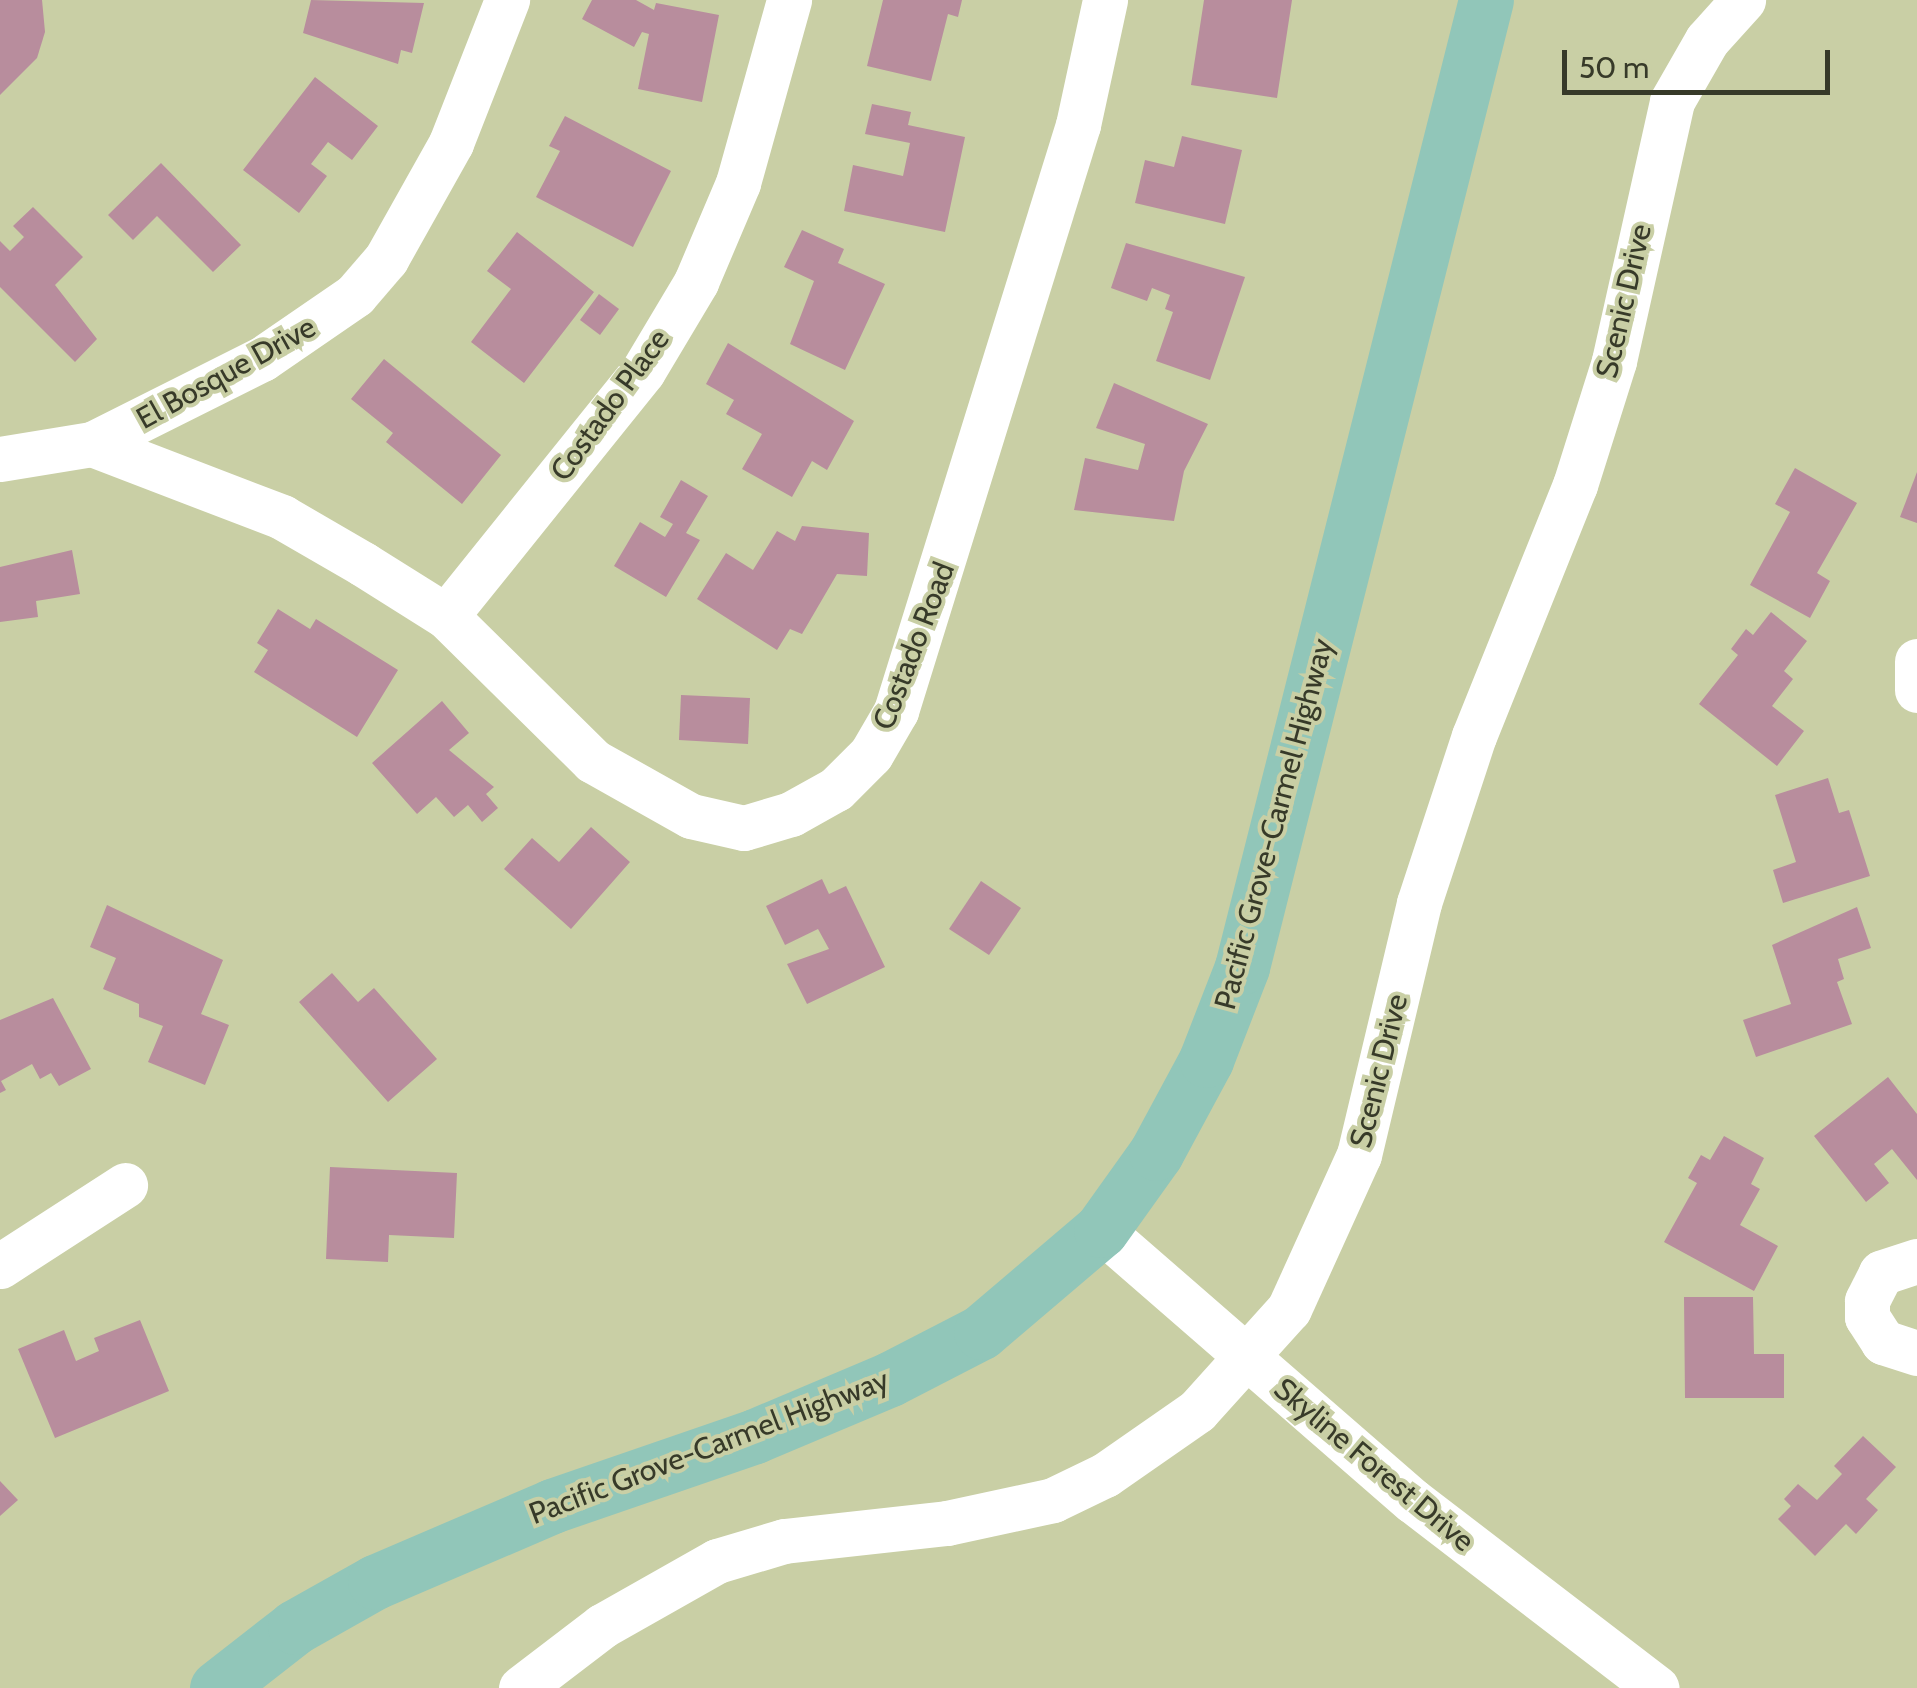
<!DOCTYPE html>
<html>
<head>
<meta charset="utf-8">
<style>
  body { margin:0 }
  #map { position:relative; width:1917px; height:1688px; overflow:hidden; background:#c9cfa5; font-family:Cabin,sans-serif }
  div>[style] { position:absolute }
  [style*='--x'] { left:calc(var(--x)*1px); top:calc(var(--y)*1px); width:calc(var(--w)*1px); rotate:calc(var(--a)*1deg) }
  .building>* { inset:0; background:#b88d9d }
  .minor>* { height:45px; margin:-22.5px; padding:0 22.5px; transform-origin:22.5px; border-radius:22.5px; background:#fff }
  .major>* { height:55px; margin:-27.5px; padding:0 27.5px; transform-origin:27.5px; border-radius:27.5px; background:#91c6b9 }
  span { translate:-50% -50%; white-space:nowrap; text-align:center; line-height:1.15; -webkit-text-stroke:8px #c9cfa5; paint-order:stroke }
  .street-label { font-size:30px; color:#373a29 }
  .scale { position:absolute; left:1562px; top:50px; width:268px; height:45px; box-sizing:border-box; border:5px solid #373a29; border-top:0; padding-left:12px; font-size:30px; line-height:35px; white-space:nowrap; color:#373a29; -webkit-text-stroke:8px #c9cfa5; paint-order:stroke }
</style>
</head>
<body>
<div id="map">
  <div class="building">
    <div style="clip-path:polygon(0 0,42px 0,45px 32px,37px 58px,0 95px)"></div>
    <div style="clip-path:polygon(311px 0,424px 3px,412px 53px,401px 50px,398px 64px,303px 33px)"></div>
    <div style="clip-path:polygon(592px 0,636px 0,654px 10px,656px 3px,719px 15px,702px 102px,638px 89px,649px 34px,642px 32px,634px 47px,582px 19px)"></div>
    <div style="clip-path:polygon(883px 0,962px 0,958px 17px,948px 14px,931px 81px,867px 66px)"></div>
    <div style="clip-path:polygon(1204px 0,1292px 0,1277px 98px,1191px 85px)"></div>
    <div style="clip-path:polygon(315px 77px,378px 126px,352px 160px,328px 142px,311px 164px,327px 176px,299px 213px,243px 170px)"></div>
    <div style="clip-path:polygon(872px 104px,911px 112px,908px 125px,965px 137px,945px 232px,844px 211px,853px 165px,903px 176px,910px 143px,865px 134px)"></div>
    <div style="clip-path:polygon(565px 116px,671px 171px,633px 247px,536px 197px,560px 151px,549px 146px)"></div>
    <div style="clip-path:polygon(1182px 136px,1242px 150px,1225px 224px,1135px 203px,1145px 160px,1174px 167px)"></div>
    <div style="clip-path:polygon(161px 163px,241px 245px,213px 272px,157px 216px,133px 240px,108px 215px)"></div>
    <div style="clip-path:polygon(33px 207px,83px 257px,55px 285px,97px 339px,75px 362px,0 287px,0 241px,10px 251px,24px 237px,13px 226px)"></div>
    <div style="clip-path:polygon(802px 230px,844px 249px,838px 263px,885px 284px,845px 370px,790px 344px,814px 281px,784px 267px)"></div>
    <div style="clip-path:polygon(517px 232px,594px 292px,524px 383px,471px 342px,511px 289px,487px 271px)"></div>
    <div style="clip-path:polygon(1126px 243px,1245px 277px,1210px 380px,1156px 361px,1173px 312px,1165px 309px,1170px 295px,1152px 288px,1147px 301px,1111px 288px)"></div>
    <div style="clip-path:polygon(599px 294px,619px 309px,600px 335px,580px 320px)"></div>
    <div style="clip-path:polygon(728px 343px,854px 421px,827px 470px,812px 461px,792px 497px,742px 469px,762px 434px,726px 414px,734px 400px,706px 384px)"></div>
    <div style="clip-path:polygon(384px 359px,501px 455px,462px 504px,386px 442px,393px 433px,351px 399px)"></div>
    <div style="clip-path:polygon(1114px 383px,1208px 424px,1184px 471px,1174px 521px,1074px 510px,1085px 458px,1138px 470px,1145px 444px,1096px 428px)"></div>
    <div style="clip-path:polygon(1795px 468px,1857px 503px,1817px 573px,1830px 581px,1810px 618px,1750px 585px,1790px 512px,1775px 504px)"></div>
    <div style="clip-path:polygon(1917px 472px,1917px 523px,1900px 517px)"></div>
    <div style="clip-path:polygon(681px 480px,708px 496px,686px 533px,700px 540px,666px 597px,614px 566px,640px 522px,665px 537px,673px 524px,660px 517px)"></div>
    <div style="clip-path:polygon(802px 526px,869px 533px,867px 576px,837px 574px,802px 634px,790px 629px,777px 650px,697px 599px,726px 553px,753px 570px,777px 531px,795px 541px)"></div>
    <div style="clip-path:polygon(72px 550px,80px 594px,36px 601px,38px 617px,0 622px,0 567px)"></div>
    <div style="clip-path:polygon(278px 609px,310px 629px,316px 619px,398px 670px,357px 737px,254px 672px,268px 650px,257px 643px)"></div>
    <div style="clip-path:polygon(1771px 612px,1807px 641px,1784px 671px,1793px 679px,1772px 706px,1804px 731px,1777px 766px,1699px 704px,1738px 655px,1731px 649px,1746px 629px,1753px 635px)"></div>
    <div style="clip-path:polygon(681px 695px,750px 698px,748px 744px,679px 740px)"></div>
    <div style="clip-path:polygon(442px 701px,469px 733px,449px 750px,494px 787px,486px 794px,498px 808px,482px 822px,468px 805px,454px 817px,436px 797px,417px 814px,372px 763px)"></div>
    <div style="clip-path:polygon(1828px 778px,1839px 813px,1849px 810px,1870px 876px,1783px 903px,1773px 870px,1796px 862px,1775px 795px)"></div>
    <div style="clip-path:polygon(591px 827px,630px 862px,571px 929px,504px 869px,532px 838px,559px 862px)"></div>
    <div style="clip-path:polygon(822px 879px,829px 894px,846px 886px,885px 967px,807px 1004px,787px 964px,829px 949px,818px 929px,785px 945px,766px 906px)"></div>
    <div style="clip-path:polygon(981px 881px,1021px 908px,989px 955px,949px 929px)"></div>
    <div style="clip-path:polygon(107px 905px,223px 960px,201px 1014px,229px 1025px,205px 1085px,148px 1062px,163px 1026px,139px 1017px,139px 1004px,103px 989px,116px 958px,90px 947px)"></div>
    <div style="clip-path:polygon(1857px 907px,1871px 948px,1838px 959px,1844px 979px,1837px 982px,1852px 1024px,1756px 1057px,1743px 1020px,1791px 1004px,1772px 945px)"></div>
    <div style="clip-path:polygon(332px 973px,358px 1002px,374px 988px,437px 1059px,388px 1102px,299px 1002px)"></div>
    <div style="clip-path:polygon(53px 998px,91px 1069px,59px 1086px,51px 1073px,40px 1079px,32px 1064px,1px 1081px,6px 1090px,0 1093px,0 1020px)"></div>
    <div style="clip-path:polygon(1888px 1077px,1917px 1114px,1917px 1180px,1892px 1149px,1874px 1164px,1889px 1183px,1866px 1202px,1814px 1136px)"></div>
    <div style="clip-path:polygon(1724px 1136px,1764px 1158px,1751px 1184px,1760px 1189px,1740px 1225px,1778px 1246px,1754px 1291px,1664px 1242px,1697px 1183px,1688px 1178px,1701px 1155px,1710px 1160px)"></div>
    <div style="clip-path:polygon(330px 1167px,457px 1173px,454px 1238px,389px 1235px,388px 1262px,326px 1259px)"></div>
    <div style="clip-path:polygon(1684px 1297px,1753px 1297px,1754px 1354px,1784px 1354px,1784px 1398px,1685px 1398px)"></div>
    <div style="clip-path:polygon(140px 1320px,169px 1391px,55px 1438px,18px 1349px,64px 1330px,76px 1361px,99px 1351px,94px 1338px)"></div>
    <div style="clip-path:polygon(1863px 1436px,1896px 1467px,1866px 1499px,1878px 1510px,1856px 1534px,1846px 1524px,1815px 1556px,1778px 1519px,1791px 1506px,1784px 1499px,1798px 1484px,1817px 1500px,1842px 1474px,1834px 1466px)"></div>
    <div style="clip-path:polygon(0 1481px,18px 1500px,0 1516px)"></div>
  </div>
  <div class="minor">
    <div style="--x:92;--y:444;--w:204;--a:21"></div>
    <div style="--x:282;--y:517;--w:94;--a:30.1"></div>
    <div style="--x:363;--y:564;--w:98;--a:32.1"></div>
    <div style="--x:446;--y:616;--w:206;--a:44.6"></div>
    <div style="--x:593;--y:761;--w:112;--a:29.3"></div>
    <div style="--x:691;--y:816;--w:54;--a:12.8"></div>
    <div style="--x:744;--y:828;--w:49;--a:-16.6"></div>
    <div style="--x:791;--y:814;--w:51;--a:-29.1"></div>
    <div style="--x:836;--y:789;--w:49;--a:-45"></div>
    <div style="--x:871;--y:754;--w:50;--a:-59.8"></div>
    <div style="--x:896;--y:711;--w:614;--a:-72.75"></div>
    <div style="--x:1078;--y:125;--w:128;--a:-77.8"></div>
    <div style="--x:0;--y:459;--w:93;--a:-9.3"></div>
    <div style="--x:92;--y:444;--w:190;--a:-26.6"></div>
    <div style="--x:262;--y:359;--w:113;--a:-34.5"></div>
    <div style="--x:355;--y:295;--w:48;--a:-49.3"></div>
    <div style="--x:386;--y:259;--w:133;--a:-60.7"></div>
    <div style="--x:451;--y:143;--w:154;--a:-68.6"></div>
    <div style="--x:446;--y:616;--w:314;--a:-51.2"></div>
    <div style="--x:643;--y:371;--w:104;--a:-59.2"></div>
    <div style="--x:696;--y:282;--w:108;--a:-67"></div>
    <div style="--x:738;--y:183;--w:190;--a:-74.4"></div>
    <div style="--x:1917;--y:661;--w:29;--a:90"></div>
    <div style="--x:1101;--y:1230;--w:413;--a:41"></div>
    <div style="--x:1413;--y:1501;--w:307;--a:37.5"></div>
    <div style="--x:1917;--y:1261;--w:38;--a:162"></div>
    <div style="--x:1881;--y:1273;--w:31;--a:117"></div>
    <div style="--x:1867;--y:1301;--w:16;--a:90"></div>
    <div style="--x:1867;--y:1317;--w:30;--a:57"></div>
    <div style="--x:1883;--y:1342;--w:36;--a:18"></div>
    <div style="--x:0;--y:1266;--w:149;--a:-32.9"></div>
    <div style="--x:521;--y:1688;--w:102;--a:-37.4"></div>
    <div style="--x:602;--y:1626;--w:132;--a:-29.5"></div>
    <div style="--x:717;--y:1561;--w:70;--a:-16.6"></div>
    <div style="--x:784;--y:1541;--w:164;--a:-6.3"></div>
    <div style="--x:947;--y:1523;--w:108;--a:-12.2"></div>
    <div style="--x:1053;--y:1500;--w:58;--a:-25.7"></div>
    <div style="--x:1105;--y:1475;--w:112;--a:-34.8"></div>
    <div style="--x:1197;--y:1411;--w:137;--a:-48"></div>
    <div style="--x:1289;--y:1309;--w:169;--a:-65.6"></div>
    <div style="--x:1359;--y:1155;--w:259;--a:-76.6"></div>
    <div style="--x:1419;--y:903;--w:176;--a:-71.8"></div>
    <div style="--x:1474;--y:736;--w:271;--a:-68.1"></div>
    <div style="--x:1575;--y:485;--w:130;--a:-72.5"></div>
    <div style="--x:1614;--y:361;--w:266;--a:-77.4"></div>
    <div style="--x:1672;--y:101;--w:70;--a:-60.2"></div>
    <div style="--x:1707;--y:40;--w:54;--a:-48"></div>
  </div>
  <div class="major">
    <div style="--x:217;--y:1688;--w:99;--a:-38"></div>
    <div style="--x:295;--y:1627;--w:92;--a:-29.4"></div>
    <div style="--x:375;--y:1582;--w:193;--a:-23.2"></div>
    <div style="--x:552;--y:1506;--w:215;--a:-19"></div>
    <div style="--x:755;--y:1436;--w:147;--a:-22.9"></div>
    <div style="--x:890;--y:1379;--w:102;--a:-27.3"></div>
    <div style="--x:981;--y:1332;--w:157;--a:-40.4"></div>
    <div style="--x:1101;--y:1230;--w:95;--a:-54.5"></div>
    <div style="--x:1156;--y:1153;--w:106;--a:-61.7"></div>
    <div style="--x:1206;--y:1060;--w:100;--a:-68.8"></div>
    <div style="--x:1242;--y:967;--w:997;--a:-75.84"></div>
  </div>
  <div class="street-label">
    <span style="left:1624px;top:301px;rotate:-77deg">Scenic Drive</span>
    <span style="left:226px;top:373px;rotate:-29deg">El Bosque Drive</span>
    <span style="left:610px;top:405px;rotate:-54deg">Costado Place</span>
    <span style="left:914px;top:646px;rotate:-69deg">Costado Road</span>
    <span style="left:1274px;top:824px;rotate:-75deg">Pacific Grove-Carmel Highway</span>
    <span style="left:1379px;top:1071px;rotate:-76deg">Scenic Drive</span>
    <span style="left:709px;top:1447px;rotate:-21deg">Pacific Grove-Carmel Highway</span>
    <span style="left:1374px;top:1465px;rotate:40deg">Skyline Forest Drive</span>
  </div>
  <div class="scale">50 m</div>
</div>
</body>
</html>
